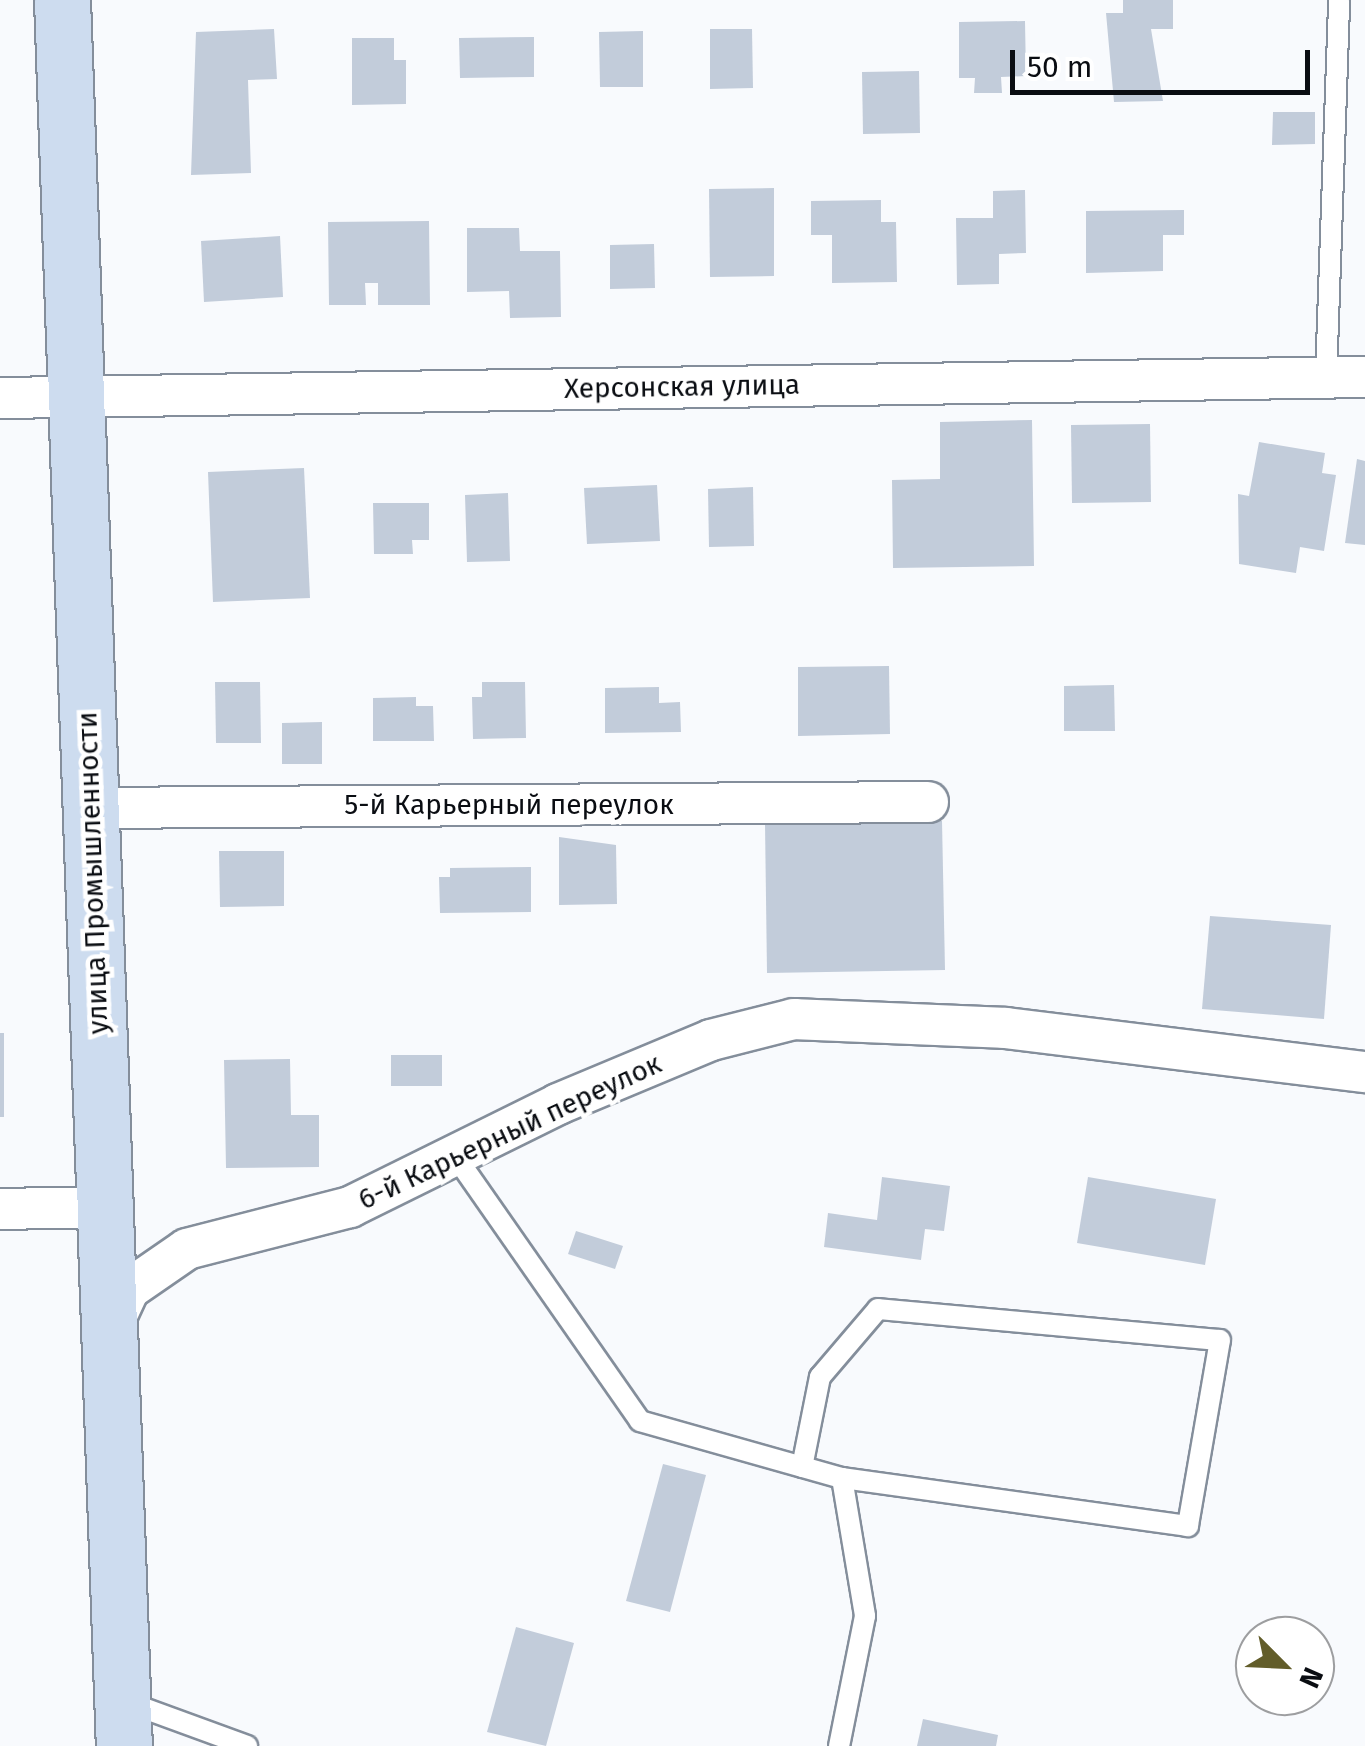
<!DOCTYPE html>
<html>
<head>
<meta charset="utf-8">
<style>
  body { margin:0 }
  #map { position:relative; width:1365px; height:1746px; overflow:hidden; background:#f8fafd; font-family:"Fira Sans",sans-serif }
  div>[style] { position:absolute }
  [style*='--x'] { left:calc(var(--x)*1px); top:calc(var(--y)*1px); width:calc(var(--w)*1px); rotate:calc(var(--a)*1deg) }
  .building>* { inset:0; background:#c2ccda }
  .roads { filter:drop-shadow(2px 0 #848e9b) drop-shadow(-2px 0 #848e9b) drop-shadow(0 2px #848e9b) drop-shadow(0 -2px #848e9b) }
  .service>* { height:20px; margin:-10px; padding:0 10px; transform-origin:10px; border-radius:10px; background:#fff }
  .minor>* { height:40px; margin:-20px; padding:0 20px; transform-origin:20px; border-radius:20px; background:#fff }
  .secondary>* { height:55px; margin:-27.5px; padding:0 27.5px; transform-origin:27.5px; border-radius:27.5px; background:#cddcef }
  span { translate:-50% -50%; white-space:nowrap; text-align:center; line-height:1.15; -webkit-text-stroke:9px #fff; paint-order:stroke }
  .street-label { font-size:28px; color:#0a0d12 }
  .north { position:absolute; left:1235px; top:1616px; width:100px; height:100px; box-sizing:border-box; background:#fff; border:2px solid #9d9ea0; border-radius:50%; rotate:114deg; font-size:28px; font-weight:700; line-height:40px; text-align:center; color:#0a0d12 }
  .north::after { content:''; display:block; margin:auto; width:35px; height:45px; background:#625d2a; clip-path:polygon(50% 0,100% 100%,50% 72%,0 100%) }
  .scale { position:absolute; left:1010px; top:50px; width:300px; height:45px; box-sizing:border-box; border:5px solid #0a0d12; border-top:0; padding-left:12px; font-size:30px; line-height:35px; white-space:nowrap; color:#0a0d12; -webkit-text-stroke:8px #fff; paint-order:stroke }
</style>
</head>
<body>
<div id="map">
  <div class="building">
    <div style="clip-path:polygon(1123px 0,1173px 0,1173px 29px,1151px 29px,1163px 101px,1114px 102px,1106px 13px,1123px 13px)"></div>
    <div style="clip-path:polygon(1025px 21px,1026px 76px,1001px 77px,1002px 93px,974px 93px,975px 78px,959px 78px,959px 22px)"></div>
    <div style="clip-path:polygon(274px 29px,277px 79px,248px 80px,251px 173px,191px 175px,196px 32px)"></div>
    <div style="clip-path:polygon(710px 29px,752px 29px,753px 88px,710px 89px)"></div>
    <div style="clip-path:polygon(643px 31px,643px 87px,600px 87px,599px 32px)"></div>
    <div style="clip-path:polygon(534px 37px,534px 77px,460px 78px,459px 38px)"></div>
    <div style="clip-path:polygon(352px 38px,394px 38px,394px 60px,406px 60px,406px 104px,352px 105px)"></div>
    <div style="clip-path:polygon(919px 71px,920px 133px,863px 134px,862px 72px)"></div>
    <div style="clip-path:polygon(1273px 112px,1315px 112px,1315px 144px,1272px 145px)"></div>
    <div style="clip-path:polygon(774px 188px,774px 276px,710px 277px,709px 189px)"></div>
    <div style="clip-path:polygon(1025px 190px,1026px 253px,999px 254px,999px 284px,957px 285px,956px 218px,993px 218px,993px 191px)"></div>
    <div style="clip-path:polygon(881px 200px,881px 222px,896px 222px,897px 282px,832px 283px,832px 235px,811px 235px,811px 201px)"></div>
    <div style="clip-path:polygon(1184px 210px,1184px 235px,1163px 235px,1163px 271px,1086px 273px,1086px 211px)"></div>
    <div style="clip-path:polygon(429px 221px,430px 305px,378px 305px,378px 283px,365px 283px,366px 305px,329px 305px,328px 222px)"></div>
    <div style="clip-path:polygon(467px 228px,519px 228px,520px 251px,560px 251px,561px 317px,510px 318px,509px 291px,467px 292px)"></div>
    <div style="clip-path:polygon(280px 236px,283px 297px,204px 302px,201px 241px)"></div>
    <div style="clip-path:polygon(654px 244px,655px 288px,610px 289px,610px 245px)"></div>
    <div style="clip-path:polygon(1032px 420px,1034px 566px,893px 568px,892px 480px,940px 479px,940px 422px)"></div>
    <div style="clip-path:polygon(1150px 424px,1151px 502px,1072px 503px,1071px 425px)"></div>
    <div style="clip-path:polygon(1259px 442px,1325px 453px,1322px 473px,1336px 475px,1324px 551px,1300px 547px,1296px 573px,1239px 564px,1238px 494px,1249px 496px)"></div>
    <div style="clip-path:polygon(1357px 459px,1365px 461px,1365px 545px,1345px 543px)"></div>
    <div style="clip-path:polygon(304px 468px,310px 598px,213px 602px,208px 472px)"></div>
    <div style="clip-path:polygon(657px 485px,660px 541px,587px 544px,584px 488px)"></div>
    <div style="clip-path:polygon(753px 487px,754px 546px,709px 547px,708px 489px)"></div>
    <div style="clip-path:polygon(508px 493px,510px 561px,467px 562px,465px 495px)"></div>
    <div style="clip-path:polygon(373px 503px,429px 503px,429px 540px,412px 540px,413px 554px,374px 554px)"></div>
    <div style="clip-path:polygon(889px 666px,890px 734px,798px 736px,798px 667px)"></div>
    <div style="clip-path:polygon(215px 682px,260px 682px,261px 743px,216px 743px)"></div>
    <div style="clip-path:polygon(482px 682px,525px 682px,526px 738px,473px 739px,472px 697px,482px 697px)"></div>
    <div style="clip-path:polygon(1114px 685px,1115px 731px,1064px 731px,1064px 686px)"></div>
    <div style="clip-path:polygon(659px 687px,659px 703px,680px 702px,681px 732px,605px 733px,605px 688px)"></div>
    <div style="clip-path:polygon(416px 697px,416px 706px,433px 706px,434px 741px,373px 741px,373px 698px)"></div>
    <div style="clip-path:polygon(322px 722px,322px 764px,282px 764px,282px 723px)"></div>
    <div style="clip-path:polygon(942px 821px,945px 970px,767px 973px,765px 824px)"></div>
    <div style="clip-path:polygon(559px 837px,616px 845px,617px 904px,559px 905px)"></div>
    <div style="clip-path:polygon(219px 851px,284px 851px,284px 906px,220px 907px)"></div>
    <div style="clip-path:polygon(531px 867px,531px 912px,440px 913px,439px 877px,450px 877px,450px 868px)"></div>
    <div style="clip-path:polygon(1210px 916px,1331px 925px,1324px 1019px,1202px 1009px)"></div>
    <div style="clip-path:polygon(0 1033px,4px 1033px,4px 1117px,0 1117px)"></div>
    <div style="clip-path:polygon(391px 1055px,442px 1055px,442px 1086px,391px 1086px)"></div>
    <div style="clip-path:polygon(290px 1059px,291px 1115px,319px 1115px,319px 1167px,226px 1168px,224px 1060px)"></div>
    <div style="clip-path:polygon(882px 1177px,950px 1186px,944px 1231px,925px 1229px,921px 1260px,824px 1247px,828px 1213px,877px 1220px)"></div>
    <div style="clip-path:polygon(1088px 1177px,1216px 1199px,1205px 1265px,1077px 1243px)"></div>
    <div style="clip-path:polygon(576px 1231px,623px 1246px,615px 1269px,568px 1254px)"></div>
    <div style="clip-path:polygon(663px 1464px,706px 1475px,670px 1612px,626px 1601px)"></div>
    <div style="clip-path:polygon(516px 1627px,574px 1643px,546px 1746px,487px 1732px)"></div>
    <div style="clip-path:polygon(923px 1719px,998px 1735px,996px 1746px,917px 1746px)"></div>
  </div>
  <div class="roads">
    <div class="service">
      <div style="--x:1326;--y:378;--w:378;--a:-88"></div>
      <div style="--x:458;--y:1160;--w:318;--a:55.1"></div>
      <div style="--x:640;--y:1421;--w:210;--a:15.8"></div>
      <div style="--x:842;--y:1478;--w:140;--a:80.5"></div>
      <div style="--x:865;--y:1616;--w:133;--a:101.3"></div>
      <div style="--x:802;--y:1467;--w:92;--a:-78.7"></div>
      <div style="--x:820;--y:1377;--w:89;--a:-49.5"></div>
      <div style="--x:878;--y:1309;--w:343;--a:5.2"></div>
      <div style="--x:1220;--y:1340;--w:189;--a:99.8"></div>
      <div style="--x:1188;--y:1526;--w:349;--a:-172.1"></div>
      <div style="--x:127;--y:1702;--w:128;--a:20.1"></div>
    </div>
    <div class="minor">
      <div style="--x:0;--y:398;--w:1365;--a:-0.88"></div>
      <div style="--x:91;--y:808;--w:837;--a:-0.41"></div>
      <div style="--x:0;--y:1209;--w:105;--a:-1.1"></div>
      <div style="--x:110;--y:1330;--w:45;--a:-65.1"></div>
      <div style="--x:129;--y:1289;--w:70;--a:-34.6"></div>
      <div style="--x:187;--y:1249;--w:168;--a:-14.4"></div>
      <div style="--x:350;--y:1207;--w:232;--a:-26.3"></div>
      <div style="--x:558;--y:1104;--w:166;--a:-22.7"></div>
      <div style="--x:711;--y:1040;--w:86;--a:-14.2"></div>
      <div style="--x:794;--y:1019;--w:212;--a:2.4"></div>
      <div style="--x:1006;--y:1028;--w:362;--a:7"></div>
    </div>
    <div class="secondary">
      <div style="--x:62;--y:0;--w:1747;--a:87.97"></div>
    </div>
  </div>
  <div class="street-label">
    <span style="left:682px;top:387px;rotate:-1deg">Херсонская улица</span>
    <span style="left:509px;top:805px">5-й Карьерный переулок</span>
    <span style="left:93px;top:873px;rotate:-92deg">улица Промышленности</span>
    <span style="left:510px;top:1132px;rotate:-25deg">6-й Карьерный переулок</span>
  </div>
  <div class="north">N</div>
  <div class="scale">50 m</div>
</div>
</body>
</html>
